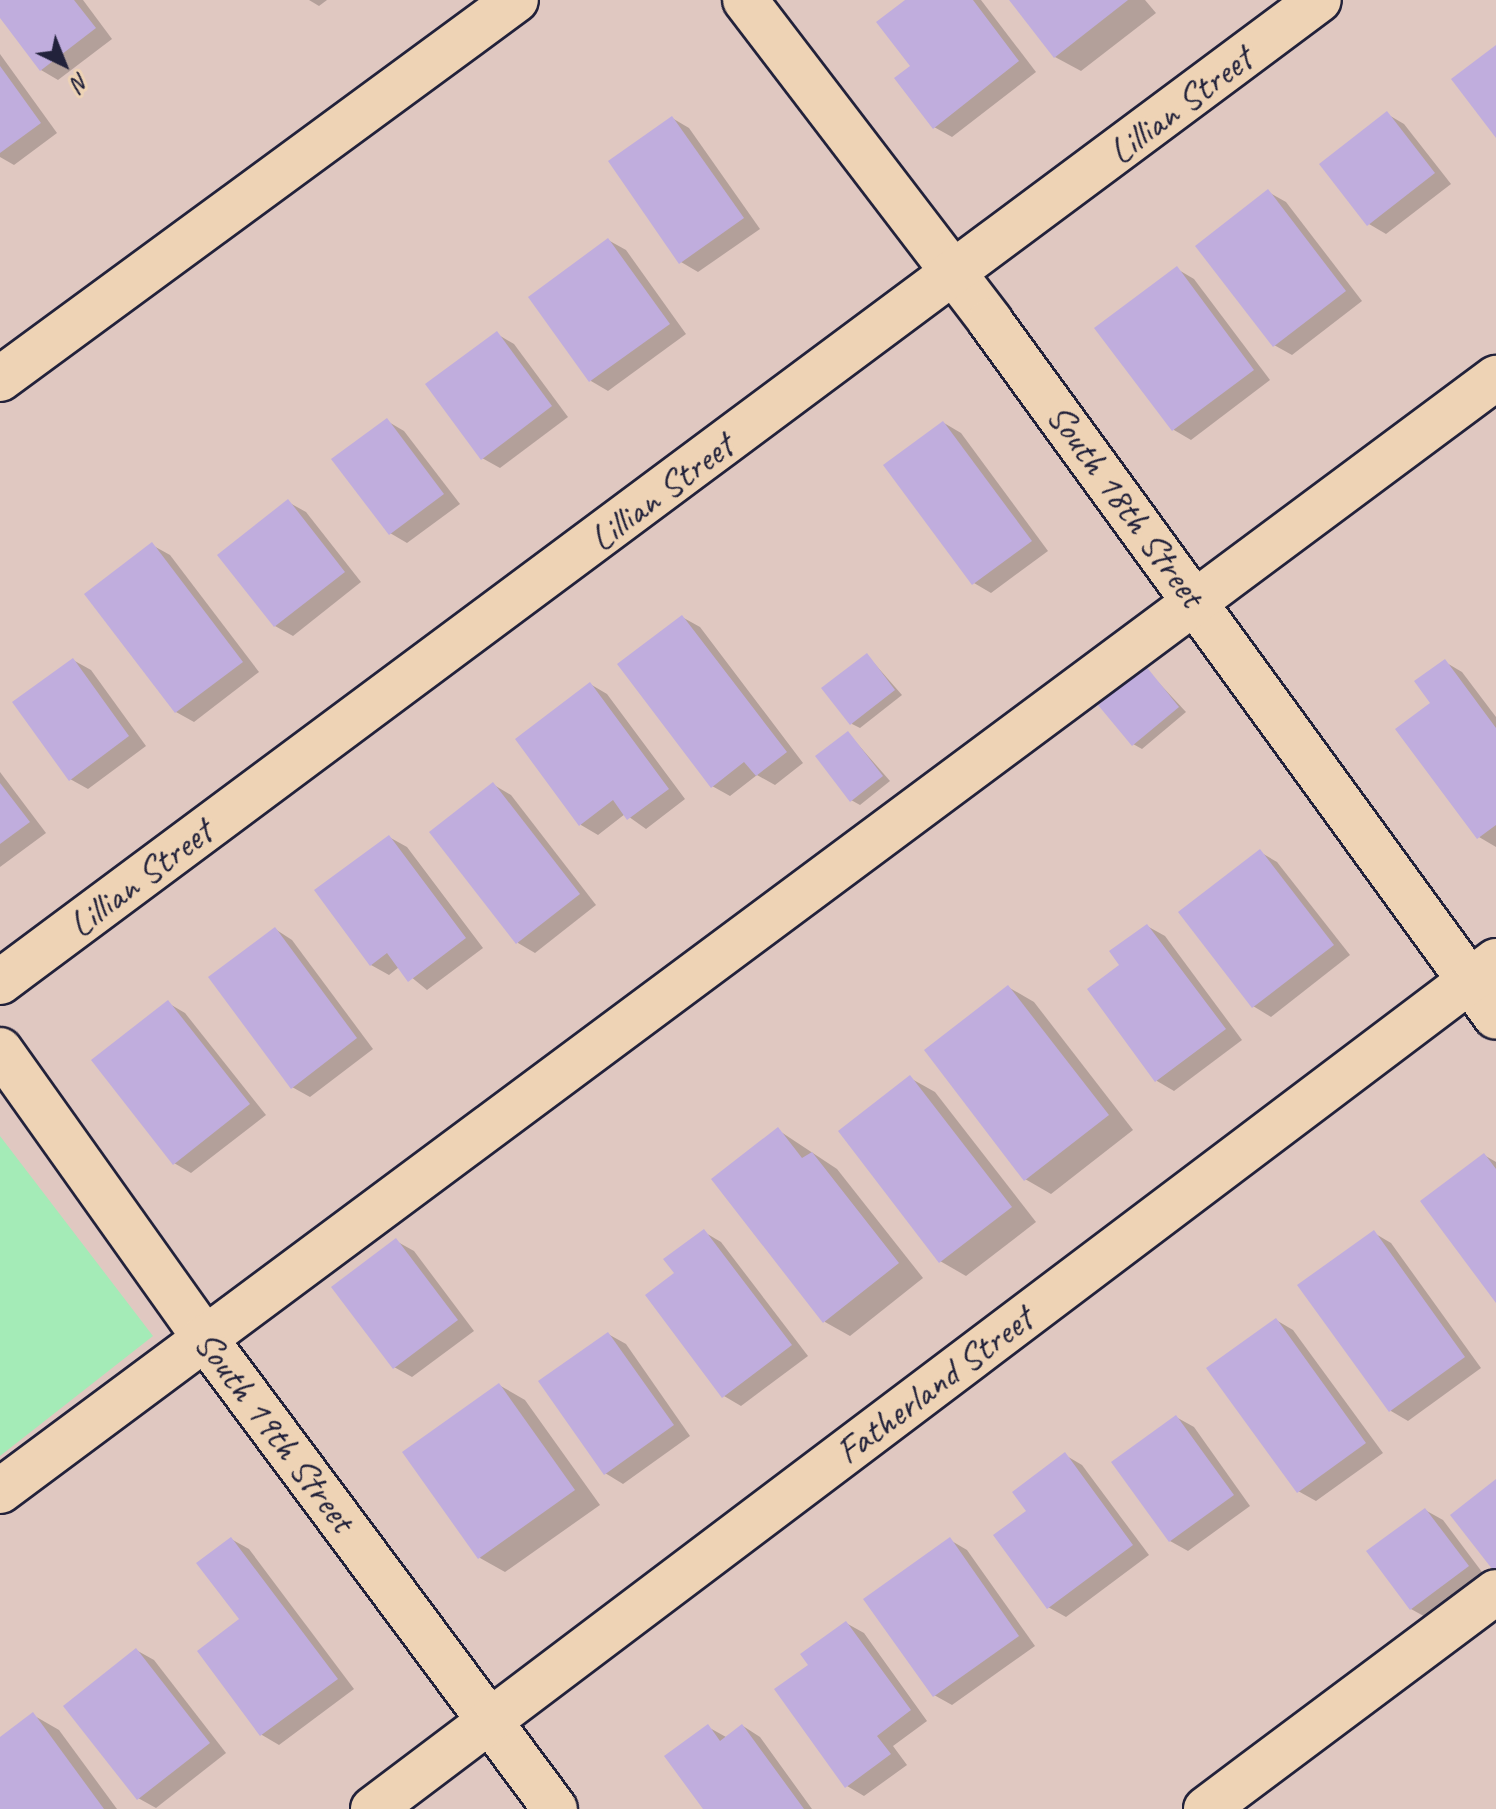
<!DOCTYPE html>
<html>
<head>
<meta charset="utf-8">
<style>
  body { margin:0 }
  #map { position:relative; width:1496px; height:1809px; overflow:hidden; background:#e0c8c1; font-family:Caveat,sans-serif }
  div>[style] { position:absolute }
  [style*='--x'] { left:calc(var(--x)*1px); top:calc(var(--y)*1px); width:calc(var(--w)*1px); rotate:calc(var(--a)*1deg) }
  .green>* { inset:0; background:#a4ebb7 }
  .shadow>* { inset:0; background:#0003 }
  .building>* { inset:0; background:#c0addd }
  .roads { filter:drop-shadow(2px 0 #22223b) drop-shadow(-2px 0 #22223b) drop-shadow(0 2px #22223b) drop-shadow(0 -2px #22223b) }
  .minor>* { height:44px; margin:-22px; padding:0 22px; transform-origin:22px; border-radius:22px; background:#eed3b5 }
  span { translate:-50% -50%; white-space:nowrap; text-align:center; line-height:1.15; -webkit-text-stroke:7px #eed3b5; paint-order:stroke }
  .street-label { font-size:38px; color:#22223b }
  .north { position:absolute; left:24px; top:24px; width:80px; height:80px; -webkit-text-stroke:6px #eed3b5; paint-order:stroke; rotate:137deg; font-size:22px; font-weight:700; line-height:32px; text-align:center; color:#22223b }
  .north::after { content:''; display:block; margin:auto; width:28px; height:36px; background:#22223b; clip-path:polygon(50% 0,100% 100%,50% 72%,0 100%) }
</style>
</head>
<body>
<div id="map">
  <div class="green">
    <div style="clip-path:polygon(0 1136px,153px 1336px,0 1456px)"></div>
  </div>
  <div class="shadow">
    <div style="clip-path:polygon(0 0,83px 0,112px 39px,58px 80px,41px 70px,0 15px)"></div>
    <div style="clip-path:polygon(309px 0,327px 0,319px 6px)"></div>
    <div style="clip-path:polygon(908px 0,981px 0,1036px 72px,952px 137px,934px 127px,912px 66px)"></div>
    <div style="clip-path:polygon(1011px 0,1145px 0,1156px 13px,1081px 71px,1055px 57px)"></div>
    <div style="clip-path:polygon(0 54px,57px 133px,14px 165px,0 157px)"></div>
    <div style="clip-path:polygon(1387px 114px,1404px 124px,1451px 184px,1386px 234px,1369px 224px)"></div>
    <div style="clip-path:polygon(672px 118px,689px 128px,760px 229px,698px 272px,681px 262px)"></div>
    <div style="clip-path:polygon(1268px 192px,1286px 202px,1362px 301px,1292px 355px,1274px 345px)"></div>
    <div style="clip-path:polygon(608px 240px,626px 250px,686px 334px,608px 391px,591px 381px)"></div>
    <div style="clip-path:polygon(1177px 269px,1194px 279px,1270px 380px,1191px 440px,1174px 430px)"></div>
    <div style="clip-path:polygon(497px 334px,514px 344px,568px 417px,500px 468px,482px 458px)"></div>
    <div style="clip-path:polygon(387px 421px,404px 431px,460px 504px,407px 543px,390px 533px)"></div>
    <div style="clip-path:polygon(944px 423px,961px 433px,1048px 551px,991px 593px,974px 583px)"></div>
    <div style="clip-path:polygon(288px 502px,306px 512px,361px 582px,293px 636px,275px 626px)"></div>
    <div style="clip-path:polygon(152px 545px,170px 555px,259px 672px,194px 722px,176px 712px)"></div>
    <div style="clip-path:polygon(682px 617px,700px 627px,803px 763px,775px 785px,757px 775px,730px 796px,712px 786px)"></div>
    <div style="clip-path:polygon(867px 655px,902px 695px,860px 728px,852px 724px)"></div>
    <div style="clip-path:polygon(73px 660px,91px 670px,146px 746px,88px 789px,70px 779px)"></div>
    <div style="clip-path:polygon(1445px 662px,1462px 672px,1496px 717px,1496px 847px,1479px 837px)"></div>
    <div style="clip-path:polygon(1145px 668px,1186px 712px,1142px 749px,1133px 744px)"></div>
    <div style="clip-path:polygon(590px 684px,607px 694px,685px 799px,646px 829px,625px 814px,598px 835px,581px 825px)"></div>
    <div style="clip-path:polygon(848px 733px,890px 781px,860px 805px,851px 800px)"></div>
    <div style="clip-path:polygon(0 772px,46px 833px,0 867px)"></div>
    <div style="clip-path:polygon(494px 785px,511px 795px,596px 905px,535px 953px,518px 943px)"></div>
    <div style="clip-path:polygon(389px 837px,407px 847px,483px 948px,427px 990px,399px 967px,389px 975px,371px 965px)"></div>
    <div style="clip-path:polygon(1260px 852px,1277px 862px,1350px 955px,1271px 1017px,1253px 1006px)"></div>
    <div style="clip-path:polygon(1147px 926px,1165px 936px,1242px 1040px,1174px 1091px,1157px 1081px)"></div>
    <div style="clip-path:polygon(275px 929px,292px 940px,373px 1049px,310px 1097px,292px 1087px)"></div>
    <div style="clip-path:polygon(1008px 987px,1034px 1002px,1133px 1130px,1051px 1194px,1025px 1179px)"></div>
    <div style="clip-path:polygon(168px 1003px,185px 1013px,266px 1115px,191px 1173px,174px 1163px)"></div>
    <div style="clip-path:polygon(910px 1078px,935px 1092px,1036px 1222px,966px 1276px,940px 1261px)"></div>
    <div style="clip-path:polygon(778px 1130px,837px 1169px,923px 1278px,850px 1336px,825px 1322px)"></div>
    <div style="clip-path:polygon(1484px 1155px,1496px 1162px,1496px 1300px)"></div>
    <div style="clip-path:polygon(704px 1232px,721px 1242px,808px 1356px,741px 1406px,724px 1396px,677px 1273px)"></div>
    <div style="clip-path:polygon(1374px 1233px,1391px 1243px,1481px 1368px,1408px 1421px,1391px 1411px)"></div>
    <div style="clip-path:polygon(396px 1241px,414px 1251px,474px 1331px,412px 1377px,394px 1367px)"></div>
    <div style="clip-path:polygon(1276px 1320px,1293px 1330px,1383px 1453px,1316px 1501px,1298px 1491px)"></div>
    <div style="clip-path:polygon(608px 1334px,626px 1344px,690px 1436px,623px 1484px,605px 1473px)"></div>
    <div style="clip-path:polygon(499px 1385px,525px 1400px,600px 1505px,505px 1572px,480px 1558px)"></div>
    <div style="clip-path:polygon(1176px 1417px,1194px 1427px,1250px 1506px,1188px 1551px,1170px 1541px)"></div>
    <div style="clip-path:polygon(1065px 1455px,1082px 1465px,1149px 1555px,1066px 1617px,1048px 1607px)"></div>
    <div style="clip-path:polygon(1425px 1510px,1443px 1520px,1485px 1576px,1429px 1619px,1411px 1609px)"></div>
    <div style="clip-path:polygon(231px 1539px,249px 1549px,354px 1689px,279px 1745px,262px 1735px)"></div>
    <div style="clip-path:polygon(950px 1540px,967px 1550px,1035px 1646px,952px 1705px,934px 1695px)"></div>
    <div style="clip-path:polygon(846px 1623px,864px 1633px,927px 1721px,893px 1746px,907px 1765px,864px 1796px,847px 1786px,810px 1665px)"></div>
    <div style="clip-path:polygon(136px 1650px,154px 1660px,226px 1753px,156px 1808px,138px 1798px)"></div>
    <div style="clip-path:polygon(33px 1715px,59px 1730px,117px 1809px,0 1809px,0 1739px)"></div>
    <div style="clip-path:polygon(743px 1726px,760px 1737px,812px 1809px,705px 1809px,708px 1727px,726px 1737px)"></div>
  </div>
  <div class="building">
    <div style="clip-path:polygon(0 0,74px 0,96px 28px,40px 71px,0 18px)"></div>
    <div style="clip-path:polygon(905px 0,973px 0,1019px 61px,933px 129px,894px 78px,910px 66px,876px 22px)"></div>
    <div style="clip-path:polygon(1009px 0,1128px 0,1054px 58px)"></div>
    <div style="clip-path:polygon(1496px 45px,1496px 138px,1451px 79px)"></div>
    <div style="clip-path:polygon(0 66px,41px 123px,0 153px)"></div>
    <div style="clip-path:polygon(1387px 111px,1435px 173px,1367px 226px,1319px 164px)"></div>
    <div style="clip-path:polygon(672px 116px,744px 218px,679px 264px,608px 161px)"></div>
    <div style="clip-path:polygon(1268px 189px,1346px 291px,1273px 347px,1195px 246px)"></div>
    <div style="clip-path:polygon(608px 238px,670px 324px,589px 382px,528px 297px)"></div>
    <div style="clip-path:polygon(1177px 266px,1254px 370px,1172px 431px,1094px 328px)"></div>
    <div style="clip-path:polygon(497px 331px,552px 406px,481px 460px,425px 384px)"></div>
    <div style="clip-path:polygon(387px 418px,444px 494px,389px 535px,331px 459px)"></div>
    <div style="clip-path:polygon(943px 421px,1032px 541px,972px 585px,883px 465px)"></div>
    <div style="clip-path:polygon(288px 499px,345px 572px,274px 627px,217px 555px)"></div>
    <div style="clip-path:polygon(152px 542px,243px 662px,175px 713px,84px 594px)"></div>
    <div style="clip-path:polygon(682px 615px,787px 752px,756px 776px,744px 762px,711px 788px,617px 664px)"></div>
    <div style="clip-path:polygon(867px 653px,895px 690px,850px 725px,821px 688px)"></div>
    <div style="clip-path:polygon(73px 658px,129px 736px,69px 781px,12px 702px)"></div>
    <div style="clip-path:polygon(1445px 659px,1496px 728px,1496px 825px,1477px 839px,1395px 729px,1430px 703px,1414px 681px)"></div>
    <div style="clip-path:polygon(1145px 665px,1179px 707px,1132px 746px,1098px 705px)"></div>
    <div style="clip-path:polygon(590px 682px,669px 789px,627px 820px,613px 800px,579px 826px,515px 739px)"></div>
    <div style="clip-path:polygon(848px 731px,883px 776px,850px 802px,815px 756px)"></div>
    <div style="clip-path:polygon(493px 782px,580px 894px,516px 944px,429px 832px)"></div>
    <div style="clip-path:polygon(0 783px,30px 822px,0 844px)"></div>
    <div style="clip-path:polygon(389px 835px,466px 938px,408px 982px,387px 953px,370px 966px,314px 890px)"></div>
    <div style="clip-path:polygon(1260px 849px,1334px 945px,1252px 1008px,1178px 912px)"></div>
    <div style="clip-path:polygon(1147px 924px,1226px 1029px,1155px 1082px,1087px 989px,1119px 965px,1109px 951px)"></div>
    <div style="clip-path:polygon(275px 927px,357px 1038px,291px 1089px,208px 977px)"></div>
    <div style="clip-path:polygon(1008px 985px,1109px 1115px,1024px 1181px,924px 1050px)"></div>
    <div style="clip-path:polygon(168px 1000px,250px 1104px,173px 1165px,91px 1060px)"></div>
    <div style="clip-path:polygon(910px 1075px,1012px 1207px,939px 1263px,838px 1131px)"></div>
    <div style="clip-path:polygon(778px 1127px,802px 1158px,812px 1152px,899px 1263px,823px 1323px,711px 1179px)"></div>
    <div style="clip-path:polygon(1484px 1153px,1496px 1169px,1496px 1303px,1420px 1201px)"></div>
    <div style="clip-path:polygon(704px 1229px,792px 1345px,722px 1398px,645px 1295px,674px 1273px,663px 1259px)"></div>
    <div style="clip-path:polygon(1374px 1230px,1465px 1357px,1389px 1412px,1297px 1285px)"></div>
    <div style="clip-path:polygon(396px 1238px,458px 1320px,393px 1369px,331px 1287px)"></div>
    <div style="clip-path:polygon(1276px 1318px,1366px 1443px,1297px 1493px,1206px 1368px)"></div>
    <div style="clip-path:polygon(608px 1332px,674px 1425px,604px 1475px,538px 1381px)"></div>
    <div style="clip-path:polygon(499px 1383px,575px 1490px,478px 1559px,402px 1452px)"></div>
    <div style="clip-path:polygon(1176px 1415px,1234px 1495px,1169px 1542px,1111px 1462px)"></div>
    <div style="clip-path:polygon(1065px 1452px,1133px 1545px,1047px 1609px,993px 1535px,1026px 1511px,1012px 1492px)"></div>
    <div style="clip-path:polygon(1496px 1479px,1496px 1574px,1450px 1515px)"></div>
    <div style="clip-path:polygon(1425px 1508px,1469px 1566px,1410px 1610px,1366px 1551px)"></div>
    <div style="clip-path:polygon(231px 1537px,338px 1679px,260px 1736px,197px 1651px,239px 1619px,196px 1563px)"></div>
    <div style="clip-path:polygon(950px 1537px,1019px 1636px,933px 1697px,863px 1599px)"></div>
    <div style="clip-path:polygon(846px 1621px,911px 1710px,877px 1736px,891px 1754px,845px 1788px,774px 1689px,808px 1665px,800px 1654px)"></div>
    <div style="clip-path:polygon(136px 1648px,210px 1743px,137px 1800px,63px 1706px)"></div>
    <div style="clip-path:polygon(33px 1712px,104px 1809px,0 1809px,0 1737px)"></div>
    <div style="clip-path:polygon(708px 1724px,720px 1741px,742px 1724px,804px 1809px,703px 1809px,664px 1756px)"></div>
  </div>
  <div class="roads">
    <div class="minor">
      <div style="--x:745;--y:0;--w:404;--a:52.6"></div>
      <div style="--x:990;--y:321;--w:860;--a:53.98"></div>
      <div style="--x:0;--y:379;--w:640;--a:-36.3"></div>
      <div style="--x:0;--y:982;--w:1644;--a:-36.67"></div>
      <div style="--x:0;--y:1050;--w:352;--a:54.6"></div>
      <div style="--x:204;--y:1337;--w:588;--a:53.36"></div>
      <div style="--x:0;--y:1491;--w:1865;--a:-36.65"></div>
      <div style="--x:373;--y:1809;--w:1407;--a:-37.06"></div>
      <div style="--x:1206;--y:1809;--w:362;--a:-36.8"></div>
    </div>
  </div>
  <div class="street-label">
    <span style="left:1180px;top:105px;rotate:-37deg">Lillian Street</span>
    <span style="left:661px;top:492px;rotate:-37deg">Lillian Street</span>
    <span style="left:1126px;top:505px;rotate:54deg">South 18th Street</span>
    <span style="left:140px;top:878px;rotate:-37deg">Lillian Street</span>
    <span style="left:934px;top:1385px;rotate:-37deg">Fatherland Street</span>
    <span style="left:275px;top:1431px;rotate:53deg">South 19th Street</span>
  </div>
  <div class="north">N</div>
</div>
</body>
</html>
